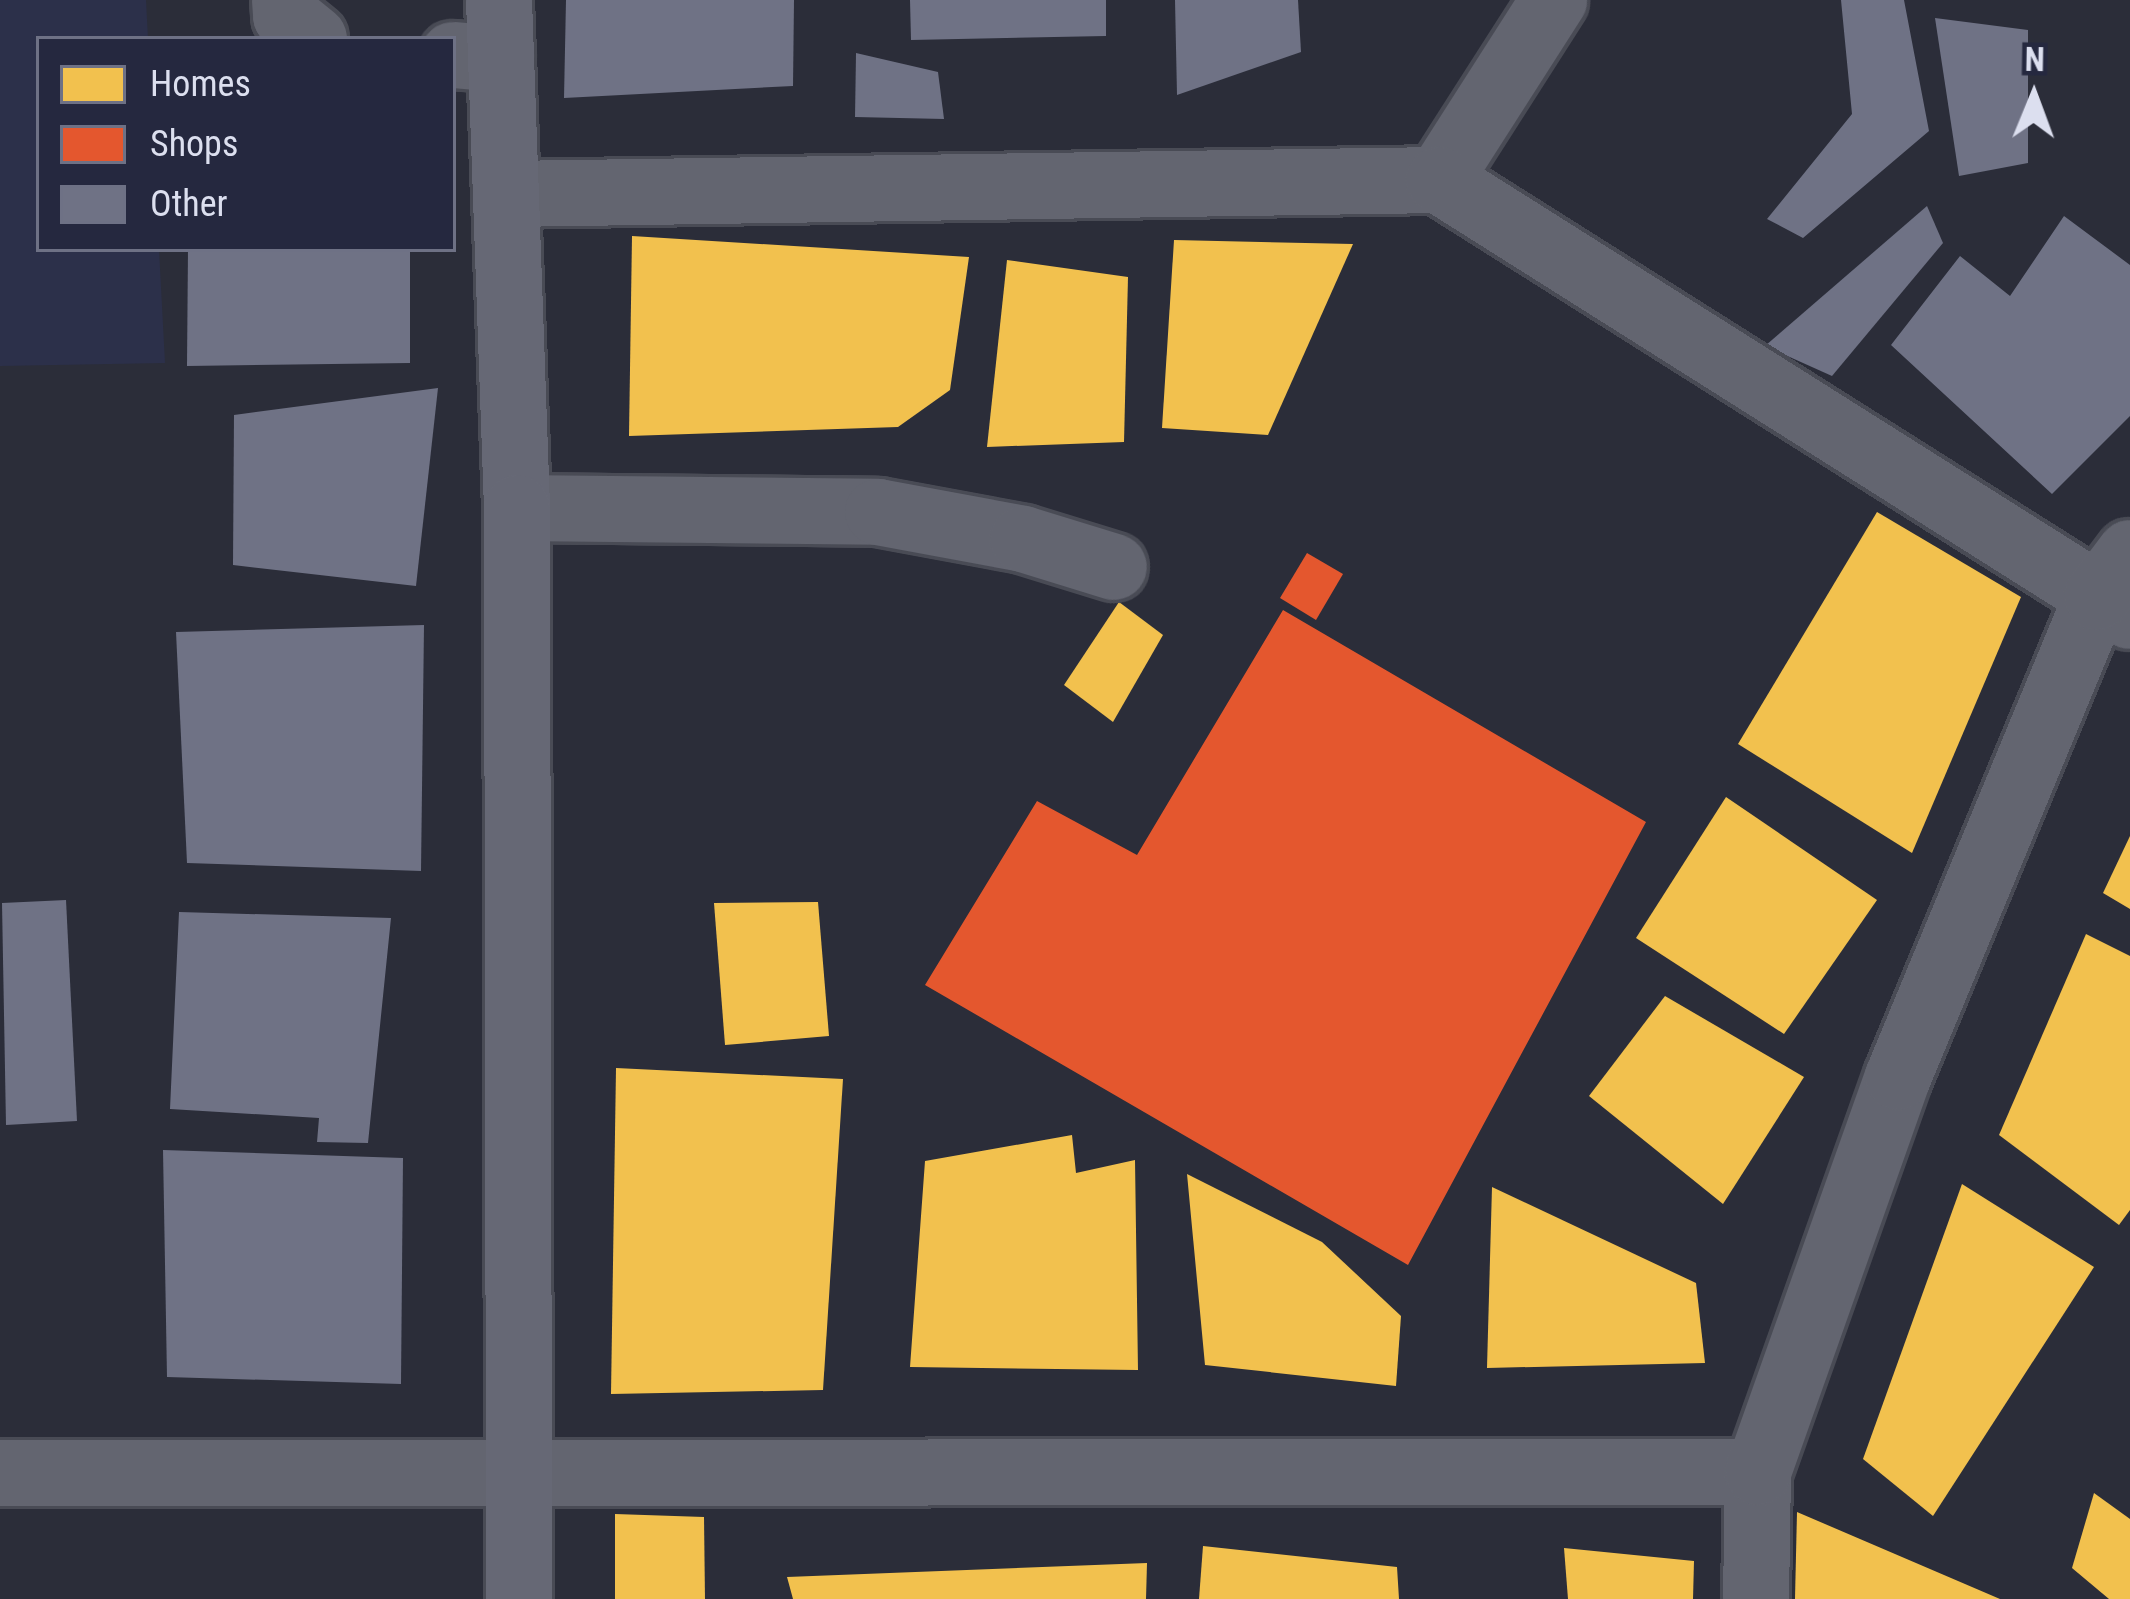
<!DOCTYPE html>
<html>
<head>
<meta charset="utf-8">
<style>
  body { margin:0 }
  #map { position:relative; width:2130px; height:1599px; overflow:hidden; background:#2b2d39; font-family:"Roboto Condensed",sans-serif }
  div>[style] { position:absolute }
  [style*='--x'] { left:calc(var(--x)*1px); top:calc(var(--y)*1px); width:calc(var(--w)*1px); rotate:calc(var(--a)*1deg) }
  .built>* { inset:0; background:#2c304a }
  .homes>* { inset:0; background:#f2c14e }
  .shops>* { inset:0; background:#e4572e }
  .building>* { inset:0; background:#6f7285 }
  .roads { filter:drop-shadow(3px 0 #494b55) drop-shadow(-3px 0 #494b55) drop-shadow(0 3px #494b55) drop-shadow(0 -3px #494b55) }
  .minor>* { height:66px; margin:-33px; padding:0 33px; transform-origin:33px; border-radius:33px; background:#636570 }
  .major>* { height:66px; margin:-33px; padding:0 33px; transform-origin:33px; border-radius:33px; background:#666875 }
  span { translate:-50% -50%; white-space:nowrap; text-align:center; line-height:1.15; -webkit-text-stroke:12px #25283f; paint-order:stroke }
  .legend { position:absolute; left:36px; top:36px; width:420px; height:216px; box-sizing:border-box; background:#25283f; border:3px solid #6e7185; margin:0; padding:15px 21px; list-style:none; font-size:36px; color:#dcdfef }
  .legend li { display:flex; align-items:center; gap:24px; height:60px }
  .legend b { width:60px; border:3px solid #6e7185 }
  .north { position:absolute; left:1974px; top:36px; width:120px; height:120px; -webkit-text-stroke:9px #25283f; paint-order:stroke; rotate:1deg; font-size:33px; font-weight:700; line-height:48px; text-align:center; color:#dcdfef }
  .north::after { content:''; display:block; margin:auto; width:42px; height:54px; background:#dcdfef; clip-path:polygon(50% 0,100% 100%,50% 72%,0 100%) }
</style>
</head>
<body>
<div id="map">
  <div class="built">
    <div style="clip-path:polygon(0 0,146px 0,148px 39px,39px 39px,39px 249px,159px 249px,165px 363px,0 366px)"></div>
  </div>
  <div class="homes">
    <div style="clip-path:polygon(632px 236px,969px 257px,950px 390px,898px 427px,629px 436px)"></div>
    <div style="clip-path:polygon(1174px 240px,1353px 244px,1268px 435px,1162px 428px)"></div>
    <div style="clip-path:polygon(1007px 260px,1128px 277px,1124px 442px,987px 447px)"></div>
    <div style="clip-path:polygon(1877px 512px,2021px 597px,1912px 853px,1738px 744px)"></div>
    <div style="clip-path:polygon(1119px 602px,1163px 635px,1113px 722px,1064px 685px)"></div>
    <div style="clip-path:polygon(1726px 797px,1877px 900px,1784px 1034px,1636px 938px)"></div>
    <div style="clip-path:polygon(2130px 836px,2130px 909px,2103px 893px)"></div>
    <div style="clip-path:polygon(818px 902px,829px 1036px,725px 1045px,714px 903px)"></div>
    <div style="clip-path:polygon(2086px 934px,2130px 956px,2130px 1210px,2119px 1225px,1999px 1135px)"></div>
    <div style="clip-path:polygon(1665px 996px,1804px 1077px,1723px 1204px,1589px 1096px)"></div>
    <div style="clip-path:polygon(616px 1068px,843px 1079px,823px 1390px,611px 1394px)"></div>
    <div style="clip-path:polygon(1072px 1135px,1076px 1173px,1135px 1160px,1138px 1370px,910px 1367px,925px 1161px)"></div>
    <div style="clip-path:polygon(1187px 1174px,1322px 1242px,1401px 1316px,1396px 1386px,1205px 1365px)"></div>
    <div style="clip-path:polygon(1962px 1184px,2094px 1267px,1933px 1516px,1863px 1459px)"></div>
    <div style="clip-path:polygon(1492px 1187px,1696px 1283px,1705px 1363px,1487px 1368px)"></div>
    <div style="clip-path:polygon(2094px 1493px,2130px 1519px,2130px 1599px,2109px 1599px,2072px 1568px)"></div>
    <div style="clip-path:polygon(1797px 1512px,2000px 1599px,1795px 1599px)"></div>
    <div style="clip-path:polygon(615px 1514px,704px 1517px,705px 1599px,615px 1599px)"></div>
    <div style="clip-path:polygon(1203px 1546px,1397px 1567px,1399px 1599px,1199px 1599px)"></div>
    <div style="clip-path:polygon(1564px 1548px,1694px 1561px,1693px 1599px,1568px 1599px)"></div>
    <div style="clip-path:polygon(1147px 1563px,1146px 1599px,793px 1599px,787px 1577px)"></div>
  </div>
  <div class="shops">
    <div style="clip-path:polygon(1307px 553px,1343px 574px,1316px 620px,1280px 598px)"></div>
    <div style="clip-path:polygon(1283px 610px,1646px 822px,1408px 1265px,925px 985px,1037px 801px,1137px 855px)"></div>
  </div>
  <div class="building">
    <div style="clip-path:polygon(566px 0,794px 0,793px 86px,564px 98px)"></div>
    <div style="clip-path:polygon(910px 0,1106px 0,1106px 36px,911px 40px)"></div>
    <div style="clip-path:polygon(1175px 0,1298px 0,1301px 52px,1177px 95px)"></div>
    <div style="clip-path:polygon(1841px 0,1904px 0,1929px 131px,1803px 238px,1767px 219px,1852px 114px)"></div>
    <div style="clip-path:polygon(1935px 18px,2028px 30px,2028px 163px,1959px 176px)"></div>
    <div style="clip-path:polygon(856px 53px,938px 72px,944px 119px,855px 117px)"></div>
    <div style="clip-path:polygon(1927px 206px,1943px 243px,1832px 376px,1765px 346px)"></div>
    <div style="clip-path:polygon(2064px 216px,2130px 265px,2130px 416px,2052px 494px,1891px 345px,1960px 256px,2010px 296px)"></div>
    <div style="clip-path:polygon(188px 249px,410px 249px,410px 363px,187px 366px)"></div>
    <div style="clip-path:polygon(438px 388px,416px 586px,233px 565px,234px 415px)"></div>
    <div style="clip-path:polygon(424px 625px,421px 871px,187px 863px,176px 632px)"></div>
    <div style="clip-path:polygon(66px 900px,77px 1121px,6px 1125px,2px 903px)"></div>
    <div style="clip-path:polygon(179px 912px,391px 918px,368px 1143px,317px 1142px,319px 1118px,170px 1109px)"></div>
    <div style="clip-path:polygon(163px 1150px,403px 1158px,401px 1384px,167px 1377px)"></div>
  </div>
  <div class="roads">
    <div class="minor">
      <div style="--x:285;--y:0;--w:16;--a:86"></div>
      <div style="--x:286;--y:16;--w:36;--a:39"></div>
      <div style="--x:453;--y:55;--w:48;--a:4.8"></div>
      <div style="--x:1439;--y:180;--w:214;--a:-57.4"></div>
      <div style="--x:508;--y:194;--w:931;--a:-0.86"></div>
      <div style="--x:1439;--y:180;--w:817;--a:32.25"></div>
      <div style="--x:517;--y:508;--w:361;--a:0.6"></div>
      <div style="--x:878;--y:512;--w:147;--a:10.5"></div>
      <div style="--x:1023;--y:539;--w:95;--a:17.1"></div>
      <div style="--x:0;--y:1473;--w:1758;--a:-0.03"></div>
      <div style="--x:1756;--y:1599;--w:127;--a:-89.1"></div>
      <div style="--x:1758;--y:1472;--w:419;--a:-70.5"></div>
      <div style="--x:1898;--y:1077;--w:520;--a:-67.48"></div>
      <div style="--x:2097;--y:597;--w:55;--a:-53.1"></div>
    </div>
    <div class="major">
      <div style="--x:499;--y:0;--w:508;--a:87.97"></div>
      <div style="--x:517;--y:508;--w:1091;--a:89.89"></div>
    </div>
  </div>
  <ul class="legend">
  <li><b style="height:33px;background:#f2c14e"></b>Homes</li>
  <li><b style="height:33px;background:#e4572e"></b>Shops</li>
  <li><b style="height:33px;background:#6f7285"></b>Other</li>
  </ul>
  <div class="north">N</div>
</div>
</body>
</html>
